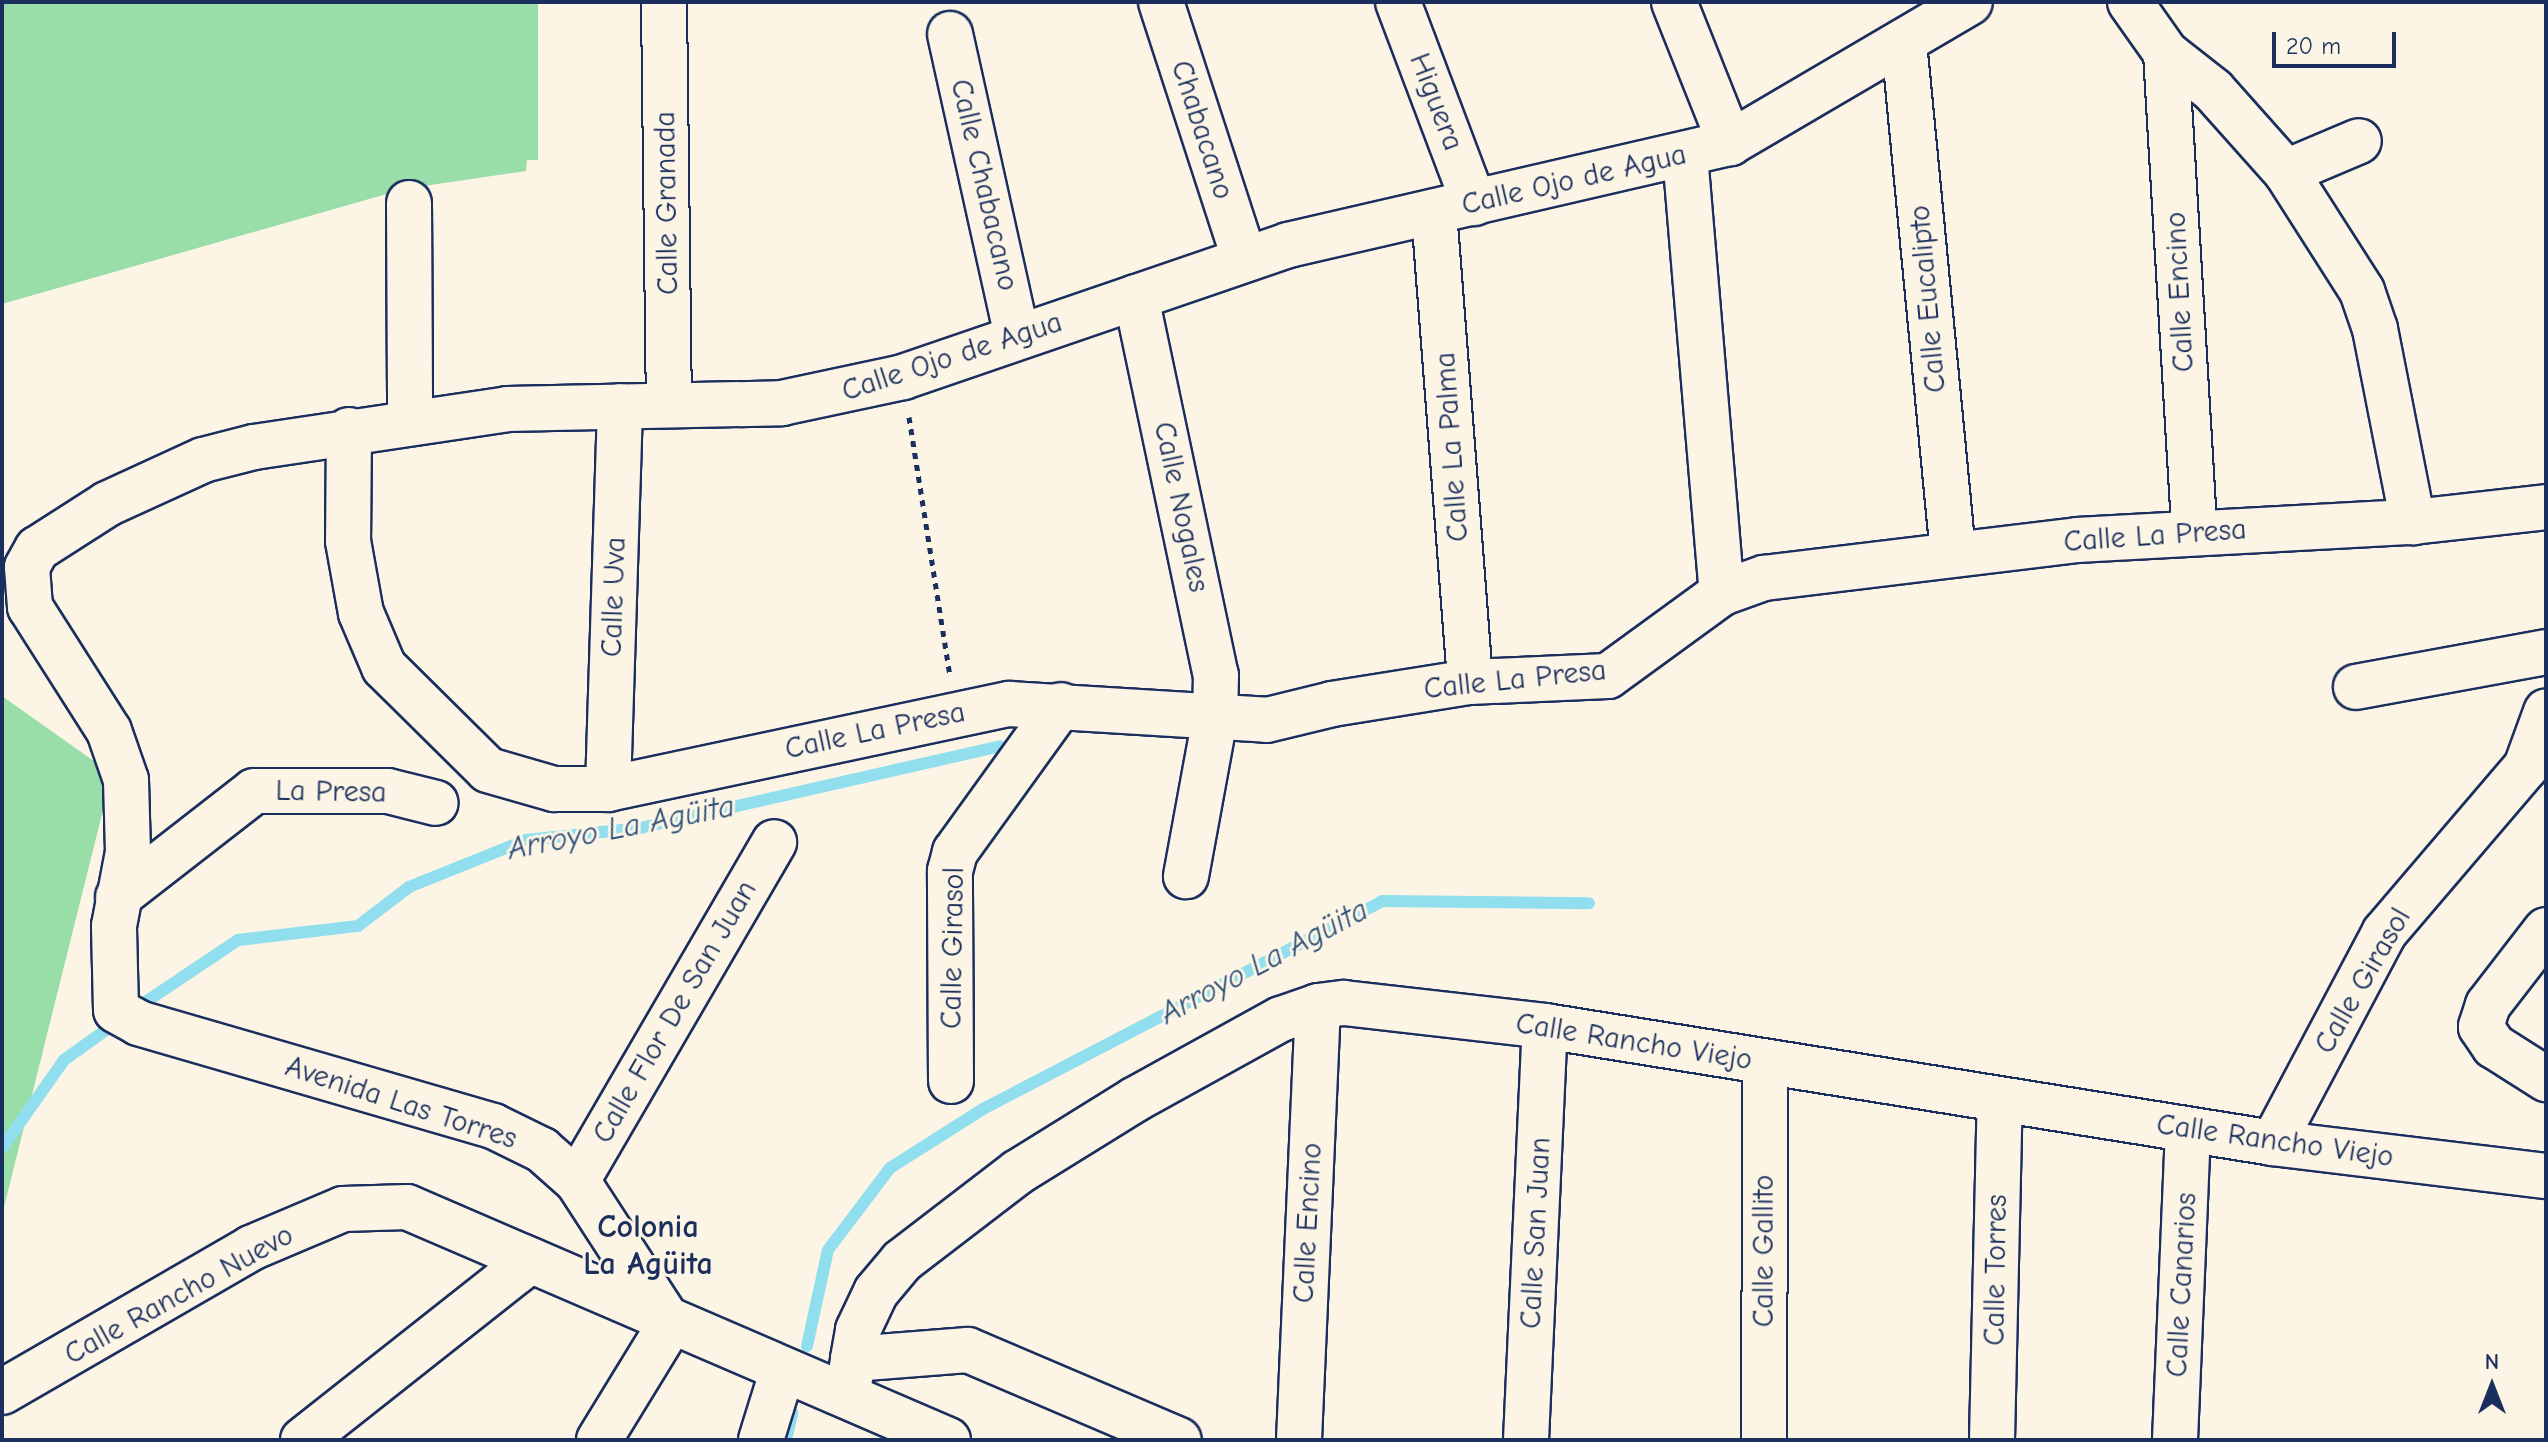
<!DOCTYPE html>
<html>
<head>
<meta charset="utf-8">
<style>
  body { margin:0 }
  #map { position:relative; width:2548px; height:1442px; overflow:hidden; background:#fcf5e5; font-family:"Comic Neue",sans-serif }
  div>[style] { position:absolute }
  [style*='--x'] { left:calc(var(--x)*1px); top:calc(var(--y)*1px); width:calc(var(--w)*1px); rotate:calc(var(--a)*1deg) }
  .green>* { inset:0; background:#99dda9 }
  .stream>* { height:12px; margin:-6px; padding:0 6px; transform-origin:6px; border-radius:6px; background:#90deee }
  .path>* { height:5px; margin-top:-2.5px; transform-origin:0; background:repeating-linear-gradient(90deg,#1b2f5e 0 6px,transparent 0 12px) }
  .roads { filter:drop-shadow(2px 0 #1b2f5e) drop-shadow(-2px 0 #1b2f5e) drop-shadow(0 2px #1b2f5e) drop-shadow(0 -2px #1b2f5e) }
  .minor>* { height:44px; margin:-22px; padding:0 22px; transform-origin:22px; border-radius:22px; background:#fcf5e5 }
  span { translate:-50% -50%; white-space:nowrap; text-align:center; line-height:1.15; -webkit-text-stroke:6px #fcf5e5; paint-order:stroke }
  .street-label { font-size:30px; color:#1b2f5e }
  .water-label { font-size:32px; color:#32527b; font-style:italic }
  .neighbourhood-label { font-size:32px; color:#1b2f5e; font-weight:700 }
  .frame { position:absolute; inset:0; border:4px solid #1b2f5e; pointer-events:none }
  .north { position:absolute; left:2452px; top:1346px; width:80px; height:80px; -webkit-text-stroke:6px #fcf5e5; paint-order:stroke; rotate:0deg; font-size:22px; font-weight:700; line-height:32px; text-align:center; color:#1b2f5e }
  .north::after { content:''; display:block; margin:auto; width:28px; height:36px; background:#1b2f5e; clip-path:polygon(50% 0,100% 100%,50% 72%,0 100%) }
  .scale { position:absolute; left:2272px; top:32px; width:124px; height:36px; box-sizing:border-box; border:4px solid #1b2f5e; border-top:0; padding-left:10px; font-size:24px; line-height:28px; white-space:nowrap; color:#1b2f5e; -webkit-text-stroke:6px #fcf5e5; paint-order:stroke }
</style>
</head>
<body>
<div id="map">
  <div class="green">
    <div style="clip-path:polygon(2px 2px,538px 2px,538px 160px,527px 160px,526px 171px,404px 189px,2px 304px)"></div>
    <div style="clip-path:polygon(2px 696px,112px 774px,2px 1215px)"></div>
  </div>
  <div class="stream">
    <div style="--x:135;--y:1009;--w:124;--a:-33.8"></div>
    <div style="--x:238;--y:940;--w:121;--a:-6.7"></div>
    <div style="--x:358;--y:926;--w:64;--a:-37.4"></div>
    <div style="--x:409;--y:887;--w:126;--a:-21.9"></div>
    <div style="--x:526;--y:840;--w:115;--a:-6"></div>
    <div style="--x:640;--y:828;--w:369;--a:-12.8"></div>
    <div style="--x:2;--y:1148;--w:108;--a:-54.8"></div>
    <div style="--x:64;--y:1060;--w:65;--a:-35.6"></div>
    <div style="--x:807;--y:1346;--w:98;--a:-77.7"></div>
    <div style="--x:828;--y:1250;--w:103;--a:-52.9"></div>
    <div style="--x:890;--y:1168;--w:110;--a:-32.4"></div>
    <div style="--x:983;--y:1109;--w:450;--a:-27.5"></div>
    <div style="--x:1382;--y:901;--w:207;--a:0.6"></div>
    <div style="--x:786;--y:1440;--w:28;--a:-77"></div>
  </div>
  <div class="path">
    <div style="--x:909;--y:417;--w:261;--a:81"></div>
  </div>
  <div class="roads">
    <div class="minor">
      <div style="--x:664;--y:2;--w:403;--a:89.3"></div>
      <div style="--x:1161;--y:2;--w:269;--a:72"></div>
      <div style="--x:1398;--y:2;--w:215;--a:69.3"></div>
      <div style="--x:1674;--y:2;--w:152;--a:68.3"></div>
      <div style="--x:2130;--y:2;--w:62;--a:54.8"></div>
      <div style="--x:2166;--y:53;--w:60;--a:38.2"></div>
      <div style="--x:2213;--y:90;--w:110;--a:48.3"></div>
      <div style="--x:2286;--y:172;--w:141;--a:57.4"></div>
      <div style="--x:2362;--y:291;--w:40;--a:71.1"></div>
      <div style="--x:2375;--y:329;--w:197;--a:78.9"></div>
      <div style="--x:950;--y:34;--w:310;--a:77.5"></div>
      <div style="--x:1904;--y:43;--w:513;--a:84.52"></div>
      <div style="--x:2166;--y:53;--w:479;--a:86.6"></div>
      <div style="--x:1685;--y:155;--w:440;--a:85.2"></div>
      <div style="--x:2286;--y:172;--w:79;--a:-23"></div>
      <div style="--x:409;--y:203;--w:218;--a:89.7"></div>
      <div style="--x:1434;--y:212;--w:471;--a:85.6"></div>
      <div style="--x:1136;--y:297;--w:386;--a:78.1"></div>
      <div style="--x:1216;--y:675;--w:43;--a:91.3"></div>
      <div style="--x:1215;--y:718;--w:161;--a:100.4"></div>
      <div style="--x:349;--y:430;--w:111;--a:90.5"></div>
      <div style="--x:348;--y:541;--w:73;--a:79.8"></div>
      <div style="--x:361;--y:613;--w:59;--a:66.9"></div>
      <div style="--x:384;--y:667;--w:146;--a:44.7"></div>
      <div style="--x:488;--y:770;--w:69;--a:16.1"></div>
      <div style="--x:554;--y:789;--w:54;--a:0"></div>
      <div style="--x:608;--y:789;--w:410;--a:-12"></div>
      <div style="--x:1009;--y:704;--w:258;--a:3.5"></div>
      <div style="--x:1267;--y:720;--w:67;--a:-13.8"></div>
      <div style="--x:1332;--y:704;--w:140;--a:-9.1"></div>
      <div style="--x:1470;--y:682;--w:138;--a:-2.5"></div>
      <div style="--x:1608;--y:676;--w:141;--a:-36.1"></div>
      <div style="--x:1722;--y:593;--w:45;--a:-19.7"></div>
      <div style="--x:1764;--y:578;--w:315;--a:-6.9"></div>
      <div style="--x:2077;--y:540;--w:336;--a:-3.1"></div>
      <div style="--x:2413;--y:522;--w:134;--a:-6.4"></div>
      <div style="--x:2356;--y:687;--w:193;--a:-10.4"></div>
      <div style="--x:608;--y:789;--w:383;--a:-88.2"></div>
      <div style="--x:118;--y:897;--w:172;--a:-37.9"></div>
      <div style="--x:254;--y:791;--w:134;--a:0"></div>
      <div style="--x:388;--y:791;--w:49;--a:14"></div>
      <div style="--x:2546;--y:930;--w:95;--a:127.7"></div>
      <div style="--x:2488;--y:1005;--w:23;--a:108"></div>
      <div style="--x:2481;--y:1027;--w:23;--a:56"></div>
      <div style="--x:2494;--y:1046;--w:62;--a:32.4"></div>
      <div style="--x:951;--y:1081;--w:210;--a:-90.3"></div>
      <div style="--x:950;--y:871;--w:20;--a:-75"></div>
      <div style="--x:955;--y:852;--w:181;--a:-54.2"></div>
      <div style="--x:2273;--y:1143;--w:238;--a:-62.1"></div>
      <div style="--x:2384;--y:933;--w:218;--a:-49.5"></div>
      <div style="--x:2526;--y:767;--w:59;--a:-70"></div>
      <div style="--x:577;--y:1181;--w:392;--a:-59.8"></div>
      <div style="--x:670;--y:1324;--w:171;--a:-123"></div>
      <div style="--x:577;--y:1181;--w:47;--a:-138.5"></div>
      <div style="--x:542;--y:1150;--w:55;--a:-153.9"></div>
      <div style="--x:493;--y:1126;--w:369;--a:-163.8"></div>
      <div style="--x:139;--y:1023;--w:26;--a:-151"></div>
      <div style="--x:116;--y:1010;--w:84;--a:-91.4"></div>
      <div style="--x:114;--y:926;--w:75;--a:-79.3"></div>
      <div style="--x:128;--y:852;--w:72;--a:-91.6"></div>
      <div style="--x:126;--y:780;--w:52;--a:-109.1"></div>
      <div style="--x:109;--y:731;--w:147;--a:-122.5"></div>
      <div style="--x:30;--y:607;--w:40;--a:-94.3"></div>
      <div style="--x:27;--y:567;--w:21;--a:-61"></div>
      <div style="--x:37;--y:549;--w:83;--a:-32.7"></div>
      <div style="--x:107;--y:504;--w:106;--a:-24.6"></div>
      <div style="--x:203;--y:460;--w:53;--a:-14.3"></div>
      <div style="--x:254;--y:447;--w:256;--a:-8.5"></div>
      <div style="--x:507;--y:409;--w:275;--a:-1.2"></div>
      <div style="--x:782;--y:403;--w:124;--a:-12.1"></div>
      <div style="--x:903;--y:377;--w:407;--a:-18.9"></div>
      <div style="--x:1288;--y:245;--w:454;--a:-13"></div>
      <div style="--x:1730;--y:143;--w:278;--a:-30.4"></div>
      <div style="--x:853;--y:1359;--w:29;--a:-80"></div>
      <div style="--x:858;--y:1330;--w:42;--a:-64.7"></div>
      <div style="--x:876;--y:1292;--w:40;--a:-50"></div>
      <div style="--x:902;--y:1261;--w:146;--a:-37.5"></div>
      <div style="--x:1018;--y:1172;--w:137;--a:-31.8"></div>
      <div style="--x:1134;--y:1100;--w:168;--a:-28.9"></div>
      <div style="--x:1281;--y:1019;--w:39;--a:-19"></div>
      <div style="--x:1318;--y:1006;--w:26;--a:-7"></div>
      <div style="--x:1344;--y:1003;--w:202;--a:6.5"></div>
      <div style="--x:1545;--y:1026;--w:737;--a:9.13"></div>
      <div style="--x:2273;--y:1143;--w:275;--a:6.9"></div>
      <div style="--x:849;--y:1385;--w:26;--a:-81"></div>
      <div style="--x:853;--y:1359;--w:115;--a:-4.5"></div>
      <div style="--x:968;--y:1350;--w:229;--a:23.1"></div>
      <div style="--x:2;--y:1392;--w:288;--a:-30"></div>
      <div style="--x:251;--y:1248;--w:100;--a:-23"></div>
      <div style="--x:343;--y:1209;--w:64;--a:-1.8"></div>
      <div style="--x:407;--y:1207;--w:589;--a:23.3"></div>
      <div style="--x:303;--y:1440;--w:290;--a:-38.3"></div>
      <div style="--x:599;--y:1440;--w:136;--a:-58.5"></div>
      <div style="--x:761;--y:1440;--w:71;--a:-72.8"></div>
      <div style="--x:1299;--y:1440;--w:434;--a:-87.5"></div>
      <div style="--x:1526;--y:1440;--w:414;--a:-87.4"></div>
      <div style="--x:1764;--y:1440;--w:377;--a:-89.8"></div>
      <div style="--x:1992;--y:1440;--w:340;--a:-88.7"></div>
      <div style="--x:2175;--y:1440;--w:310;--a:-87.6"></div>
    </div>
  </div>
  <div class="street-label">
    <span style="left:1436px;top:102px;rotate:69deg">Higuera</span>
    <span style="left:1202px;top:130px;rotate:72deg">Chabacano</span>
    <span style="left:1574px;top:180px;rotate:-13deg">Calle Ojo de Agua</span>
    <span style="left:984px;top:185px;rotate:77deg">Calle Chabacano</span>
    <span style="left:667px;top:203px;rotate:-91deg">Calle Granada</span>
    <span style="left:2180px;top:292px;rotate:-93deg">Calle Encino</span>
    <span style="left:1928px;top:299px;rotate:-95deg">Calle Eucalipto</span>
    <span style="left:952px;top:357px;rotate:-18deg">Calle Ojo de Agua</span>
    <span style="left:1452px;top:447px;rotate:-94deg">Calle La Palma</span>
    <span style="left:1181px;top:507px;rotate:78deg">Calle Nogales</span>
    <span style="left:2155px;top:536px;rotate:-4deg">Calle La Presa</span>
    <span style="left:614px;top:597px;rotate:-88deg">Calle Uva</span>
    <span style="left:1515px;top:680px;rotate:-6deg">Calle La Presa</span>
    <span style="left:875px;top:731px;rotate:-12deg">Calle La Presa</span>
    <span style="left:331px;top:792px;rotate:1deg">La Presa</span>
    <span style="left:953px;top:948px;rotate:-89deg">Calle Girasol</span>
    <span style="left:2363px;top:981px;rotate:-60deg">Calle Girasol</span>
    <span style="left:675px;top:1012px;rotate:-60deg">Calle Flor De San Juan</span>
    <span style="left:1634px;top:1042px;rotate:9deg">Calle Rancho Viejo</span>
    <span style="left:401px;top:1103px;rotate:18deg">Avenida Las Torres</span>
    <span style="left:2275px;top:1141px;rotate:8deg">Calle Rancho Viejo</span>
    <span style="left:1308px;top:1223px;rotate:-87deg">Calle Encino</span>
    <span style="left:1536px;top:1233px;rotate:-87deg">Calle San Juan</span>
    <span style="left:1764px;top:1251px;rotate:-90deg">Calle Gallito</span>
    <span style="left:1996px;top:1270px;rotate:-89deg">Calle Torres</span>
    <span style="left:2182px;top:1285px;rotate:-87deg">Calle Canarios</span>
    <span style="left:179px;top:1295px;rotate:-29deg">Calle Rancho Nuevo</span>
  </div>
  <div class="water-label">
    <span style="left:621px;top:828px;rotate:-11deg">Arroyo La Agüita</span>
    <span style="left:1264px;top:962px;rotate:-28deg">Arroyo La Agüita</span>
  </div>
  <div class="neighbourhood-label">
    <span style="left:648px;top:1246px">Colonia<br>La Agüita</span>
  </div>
  <div class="frame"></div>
  <div class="north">N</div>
  <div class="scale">20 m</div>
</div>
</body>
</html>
